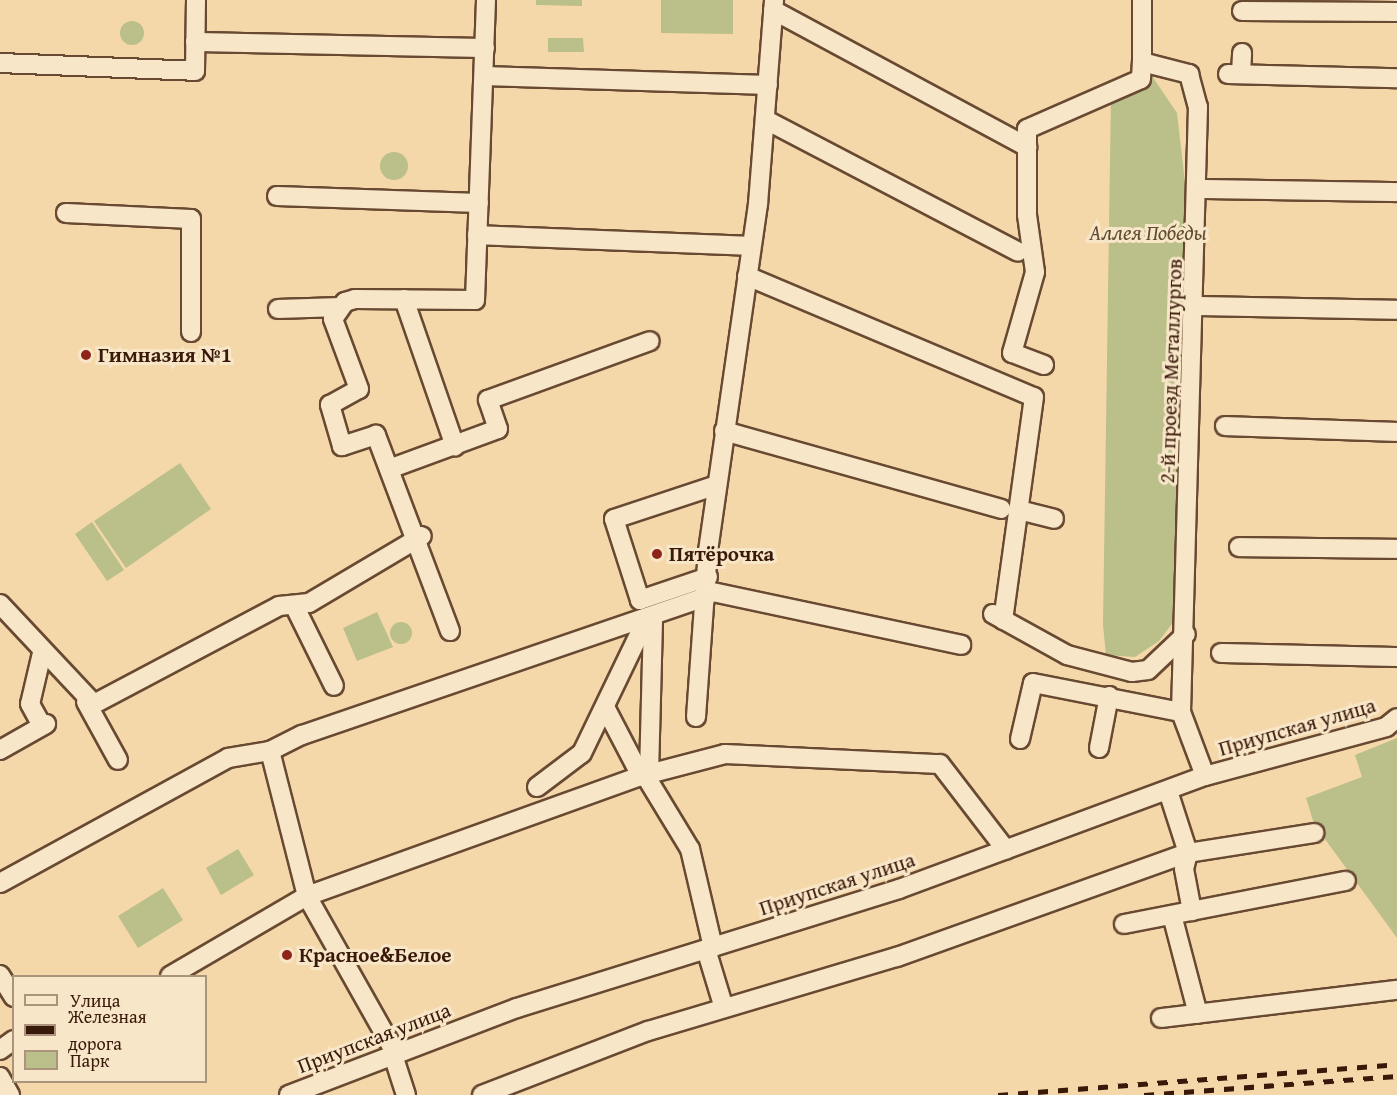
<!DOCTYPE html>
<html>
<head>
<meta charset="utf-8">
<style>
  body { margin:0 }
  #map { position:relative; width:1397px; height:1095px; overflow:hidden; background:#f4d8aa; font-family:"Gentium Book Plus",serif }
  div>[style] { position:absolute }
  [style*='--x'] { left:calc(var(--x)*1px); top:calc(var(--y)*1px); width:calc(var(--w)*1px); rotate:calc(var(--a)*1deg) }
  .green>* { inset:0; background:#bbbf89 }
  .round { border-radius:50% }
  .roads { filter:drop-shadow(2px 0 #684932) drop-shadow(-2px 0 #684932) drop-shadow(0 2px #684932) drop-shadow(0 -2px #684932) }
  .minor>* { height:18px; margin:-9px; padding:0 9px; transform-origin:9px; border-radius:9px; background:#f8e6c8 }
  .rail>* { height:4.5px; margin-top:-2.25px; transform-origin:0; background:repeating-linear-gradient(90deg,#39190a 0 10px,transparent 0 20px) }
  .dots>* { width:16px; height:16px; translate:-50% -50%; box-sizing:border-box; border:3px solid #f8e6c8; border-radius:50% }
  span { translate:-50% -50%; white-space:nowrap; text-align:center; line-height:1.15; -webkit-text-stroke:6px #f8e6c8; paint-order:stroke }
  .park-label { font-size:21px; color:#604b30; font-style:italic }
  .poi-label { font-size:21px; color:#39190a; font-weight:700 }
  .left { translate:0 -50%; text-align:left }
  .street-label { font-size:21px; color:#39190a }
  .legend { position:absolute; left:12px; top:975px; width:195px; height:108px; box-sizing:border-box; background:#f8e6c8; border:2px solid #ac947c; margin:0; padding:8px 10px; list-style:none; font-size:18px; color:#39190a }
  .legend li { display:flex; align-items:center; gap:12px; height:30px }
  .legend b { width:30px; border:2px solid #ac947c }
</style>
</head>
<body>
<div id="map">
  <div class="green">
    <div style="clip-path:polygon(536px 0,582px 0,582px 6px,536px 5px)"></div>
    <div style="clip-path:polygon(661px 0,733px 0,733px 34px,661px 33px)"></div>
    <div class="round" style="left:120px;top:21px;width:24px;height:24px"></div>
    <div style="clip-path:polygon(548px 38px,583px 38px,584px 52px,548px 52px)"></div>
    <div style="clip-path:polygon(1152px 76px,1177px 113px,1189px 217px,1174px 621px,1159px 641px,1135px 657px,1106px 655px,1103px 625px,1111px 95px)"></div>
    <div class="round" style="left:380px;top:152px;width:28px;height:28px"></div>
    <div style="clip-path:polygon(180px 463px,211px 509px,126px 568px,94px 521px)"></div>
    <div style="clip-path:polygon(92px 522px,124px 570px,107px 581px,75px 534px)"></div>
    <div style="clip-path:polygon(377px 612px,393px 647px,357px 661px,343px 628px)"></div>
    <div class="round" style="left:390px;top:622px;width:22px;height:22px"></div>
    <div style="clip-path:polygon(1397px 738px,1397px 938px,1314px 824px,1306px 798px,1362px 777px,1355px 755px)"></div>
    <div style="clip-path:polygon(238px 849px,254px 875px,221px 895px,206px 868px)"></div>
    <div style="clip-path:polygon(163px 888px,183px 920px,138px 948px,118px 916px)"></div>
  </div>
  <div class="roads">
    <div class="minor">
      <div style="--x:1142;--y:0;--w:62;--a:90"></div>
      <div style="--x:1142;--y:62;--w:49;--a:14.3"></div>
      <div style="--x:1189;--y:74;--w:34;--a:75"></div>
      <div style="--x:1198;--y:107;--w:605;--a:91.61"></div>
      <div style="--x:1181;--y:712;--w:68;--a:69.4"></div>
      <div style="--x:773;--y:10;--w:289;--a:28.3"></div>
      <div style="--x:1242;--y:11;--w:155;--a:0.4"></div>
      <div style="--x:195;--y:42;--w:290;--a:1.2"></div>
      <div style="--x:0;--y:63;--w:195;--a:2.3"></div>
      <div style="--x:195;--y:71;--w:71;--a:-89.2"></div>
      <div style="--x:1228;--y:74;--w:169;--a:1.4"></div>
      <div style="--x:1241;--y:74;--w:21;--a:-87"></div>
      <div style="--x:485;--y:76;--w:283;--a:1.8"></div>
      <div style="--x:766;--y:120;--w:284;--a:27.6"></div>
      <div style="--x:1199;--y:189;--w:198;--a:0.9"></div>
      <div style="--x:277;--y:196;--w:202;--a:2"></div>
      <div style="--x:66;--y:213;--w:125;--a:2.7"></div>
      <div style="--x:191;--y:219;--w:113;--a:90"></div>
      <div style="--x:477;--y:235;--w:274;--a:2.3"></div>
      <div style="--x:747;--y:276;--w:311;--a:22.9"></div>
      <div style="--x:1034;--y:397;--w:225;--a:97.9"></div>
      <div style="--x:404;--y:299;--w:156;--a:70.9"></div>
      <div style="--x:1195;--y:306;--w:202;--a:1.1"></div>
      <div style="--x:278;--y:309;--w:62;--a:-1.8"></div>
      <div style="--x:1044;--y:365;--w:34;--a:-159"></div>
      <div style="--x:1012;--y:353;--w:84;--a:-74.1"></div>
      <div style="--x:1035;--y:272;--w:58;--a:-98"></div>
      <div style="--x:1027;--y:215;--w:86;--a:-90"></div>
      <div style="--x:1027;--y:129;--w:124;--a:-23.7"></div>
      <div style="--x:1141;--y:79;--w:17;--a:-87"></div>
      <div style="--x:1225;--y:426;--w:172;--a:2"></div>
      <div style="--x:724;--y:431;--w:288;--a:15.7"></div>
      <div style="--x:389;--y:469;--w:116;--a:-20.2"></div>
      <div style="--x:498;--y:429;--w:31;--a:-109"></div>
      <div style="--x:488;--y:400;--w:172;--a:-20"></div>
      <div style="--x:1019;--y:510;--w:36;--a:14"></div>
      <div style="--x:1239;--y:547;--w:158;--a:0.7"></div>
      <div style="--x:708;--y:577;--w:72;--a:161.3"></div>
      <div style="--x:640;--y:600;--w:85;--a:-107.8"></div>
      <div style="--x:614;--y:519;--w:108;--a:-18.3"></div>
      <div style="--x:708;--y:591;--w:259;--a:12"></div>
      <div style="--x:0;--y:604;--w:137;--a:46.8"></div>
      <div style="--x:94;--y:704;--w:209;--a:-27.9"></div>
      <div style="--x:279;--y:606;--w:30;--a:-6"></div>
      <div style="--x:309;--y:603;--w:131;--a:-30.7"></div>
      <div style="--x:294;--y:605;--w:90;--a:63.7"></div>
      <div style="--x:993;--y:614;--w:85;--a:29"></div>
      <div style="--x:1067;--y:655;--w:67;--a:14.7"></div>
      <div style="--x:1132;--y:672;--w:16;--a:-7"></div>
      <div style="--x:1148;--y:670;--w:52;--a:-43.5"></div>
      <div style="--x:450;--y:631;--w:210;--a:-110.7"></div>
      <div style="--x:376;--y:435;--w:36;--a:162"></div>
      <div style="--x:342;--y:446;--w:43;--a:-106.3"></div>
      <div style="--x:330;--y:405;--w:33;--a:-29"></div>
      <div style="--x:359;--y:389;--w:75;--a:-110.4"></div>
      <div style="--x:333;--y:319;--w:21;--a:-55"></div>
      <div style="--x:345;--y:302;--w:10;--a:-17"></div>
      <div style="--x:355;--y:299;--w:120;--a:0.5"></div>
      <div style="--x:475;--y:300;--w:300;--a:-87.9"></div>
      <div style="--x:42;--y:653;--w:52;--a:103.2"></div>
      <div style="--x:30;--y:704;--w:25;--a:61"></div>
      <div style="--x:1221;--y:653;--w:176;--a:1.3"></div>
      <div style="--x:86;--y:702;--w:66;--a:61.1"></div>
      <div style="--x:606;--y:709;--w:76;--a:62.4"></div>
      <div style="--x:696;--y:717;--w:166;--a:-85.9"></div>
      <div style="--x:708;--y:551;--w:351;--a:-81.8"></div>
      <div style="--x:758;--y:204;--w:205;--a:-85.5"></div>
      <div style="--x:1020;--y:739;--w:57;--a:-76.9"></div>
      <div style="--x:1033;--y:683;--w:151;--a:11.1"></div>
      <div style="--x:1099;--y:748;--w:53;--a:-79.1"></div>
      <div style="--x:0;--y:750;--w:53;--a:-29.5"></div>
      <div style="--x:649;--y:774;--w:157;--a:-88.5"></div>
      <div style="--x:645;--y:775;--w:87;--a:58.7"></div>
      <div style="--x:690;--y:849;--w:101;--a:76.8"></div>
      <div style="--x:537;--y:787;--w:56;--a:-37.1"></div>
      <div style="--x:582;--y:753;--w:148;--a:-64.3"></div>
      <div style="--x:1168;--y:791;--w:65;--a:72.1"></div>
      <div style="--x:1188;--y:853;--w:16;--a:104"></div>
      <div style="--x:1184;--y:869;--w:43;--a:79.2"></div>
      <div style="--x:0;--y:883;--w:260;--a:-28.7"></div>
      <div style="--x:228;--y:758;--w:43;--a:-9.5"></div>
      <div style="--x:1172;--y:915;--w:102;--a:75.3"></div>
      <div style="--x:1124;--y:924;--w:226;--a:-11"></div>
      <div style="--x:706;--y:949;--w:59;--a:73.1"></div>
      <div style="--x:0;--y:975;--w:26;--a:58"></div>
      <div style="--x:170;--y:976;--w:159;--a:-30.3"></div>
      <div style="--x:307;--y:896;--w:355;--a:-19.8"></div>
      <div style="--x:641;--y:776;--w:87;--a:-14.7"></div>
      <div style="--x:725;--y:754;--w:215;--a:2.7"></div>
      <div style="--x:940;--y:764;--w:108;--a:52.5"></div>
      <div style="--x:1161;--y:1018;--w:238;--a:-6.8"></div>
      <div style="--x:0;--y:1050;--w:17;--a:-36"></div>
      <div style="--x:396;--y:1054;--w:181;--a:-119.4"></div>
      <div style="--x:307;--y:896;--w:150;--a:-104.3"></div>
      <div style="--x:270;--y:751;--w:36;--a:-27"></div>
      <div style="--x:302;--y:735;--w:428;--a:-18.9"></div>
      <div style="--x:393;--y:1055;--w:42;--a:72"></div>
      <div style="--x:0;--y:1077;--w:21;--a:61"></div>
      <div style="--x:289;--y:1095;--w:244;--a:-20.9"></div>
      <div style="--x:517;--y:1008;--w:400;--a:-17.3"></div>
      <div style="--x:899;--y:889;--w:326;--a:-20.3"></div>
      <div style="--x:1205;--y:776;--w:188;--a:-15.1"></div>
      <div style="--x:1386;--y:727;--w:14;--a:-39"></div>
      <div style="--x:482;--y:1095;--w:178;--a:-21.1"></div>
      <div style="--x:648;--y:1031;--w:260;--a:-16.6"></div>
      <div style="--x:897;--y:957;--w:309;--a:-19.7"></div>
      <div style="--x:1188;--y:853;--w:128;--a:-9"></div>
    </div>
  </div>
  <div class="rail">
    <div style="--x:998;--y:1095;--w:400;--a:-4.4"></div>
    <div style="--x:1144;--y:1095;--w:254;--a:-4.3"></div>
  </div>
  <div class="dots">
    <div style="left:86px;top:355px;background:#8f2418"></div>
    <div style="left:657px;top:554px;background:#8f2418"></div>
    <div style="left:287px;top:955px;background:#8f2418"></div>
  </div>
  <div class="park-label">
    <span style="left:1148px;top:233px">Аллея Победы</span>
  </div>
  <div class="poi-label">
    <span class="left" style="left:98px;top:355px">Гимназия №1</span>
    <span class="left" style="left:669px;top:554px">Пятёрочка</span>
    <span class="left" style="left:299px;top:955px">Красное&amp;Белое</span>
  </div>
  <div class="street-label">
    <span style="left:1171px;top:371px;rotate:-88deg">2-й проезд Металлургов</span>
    <span style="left:1297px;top:727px;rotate:-16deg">Приупская улица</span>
    <span style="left:837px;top:884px;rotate:-18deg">Приупская улица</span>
    <span style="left:374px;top:1038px;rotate:-21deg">Приупская улица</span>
  </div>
  <ul class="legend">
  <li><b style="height:8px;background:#f8e6c8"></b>Улица</li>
  <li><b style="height:8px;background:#39190a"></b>Железная дорога</li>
  <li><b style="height:16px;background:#bbbf89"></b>Парк</li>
  </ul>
</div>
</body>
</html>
